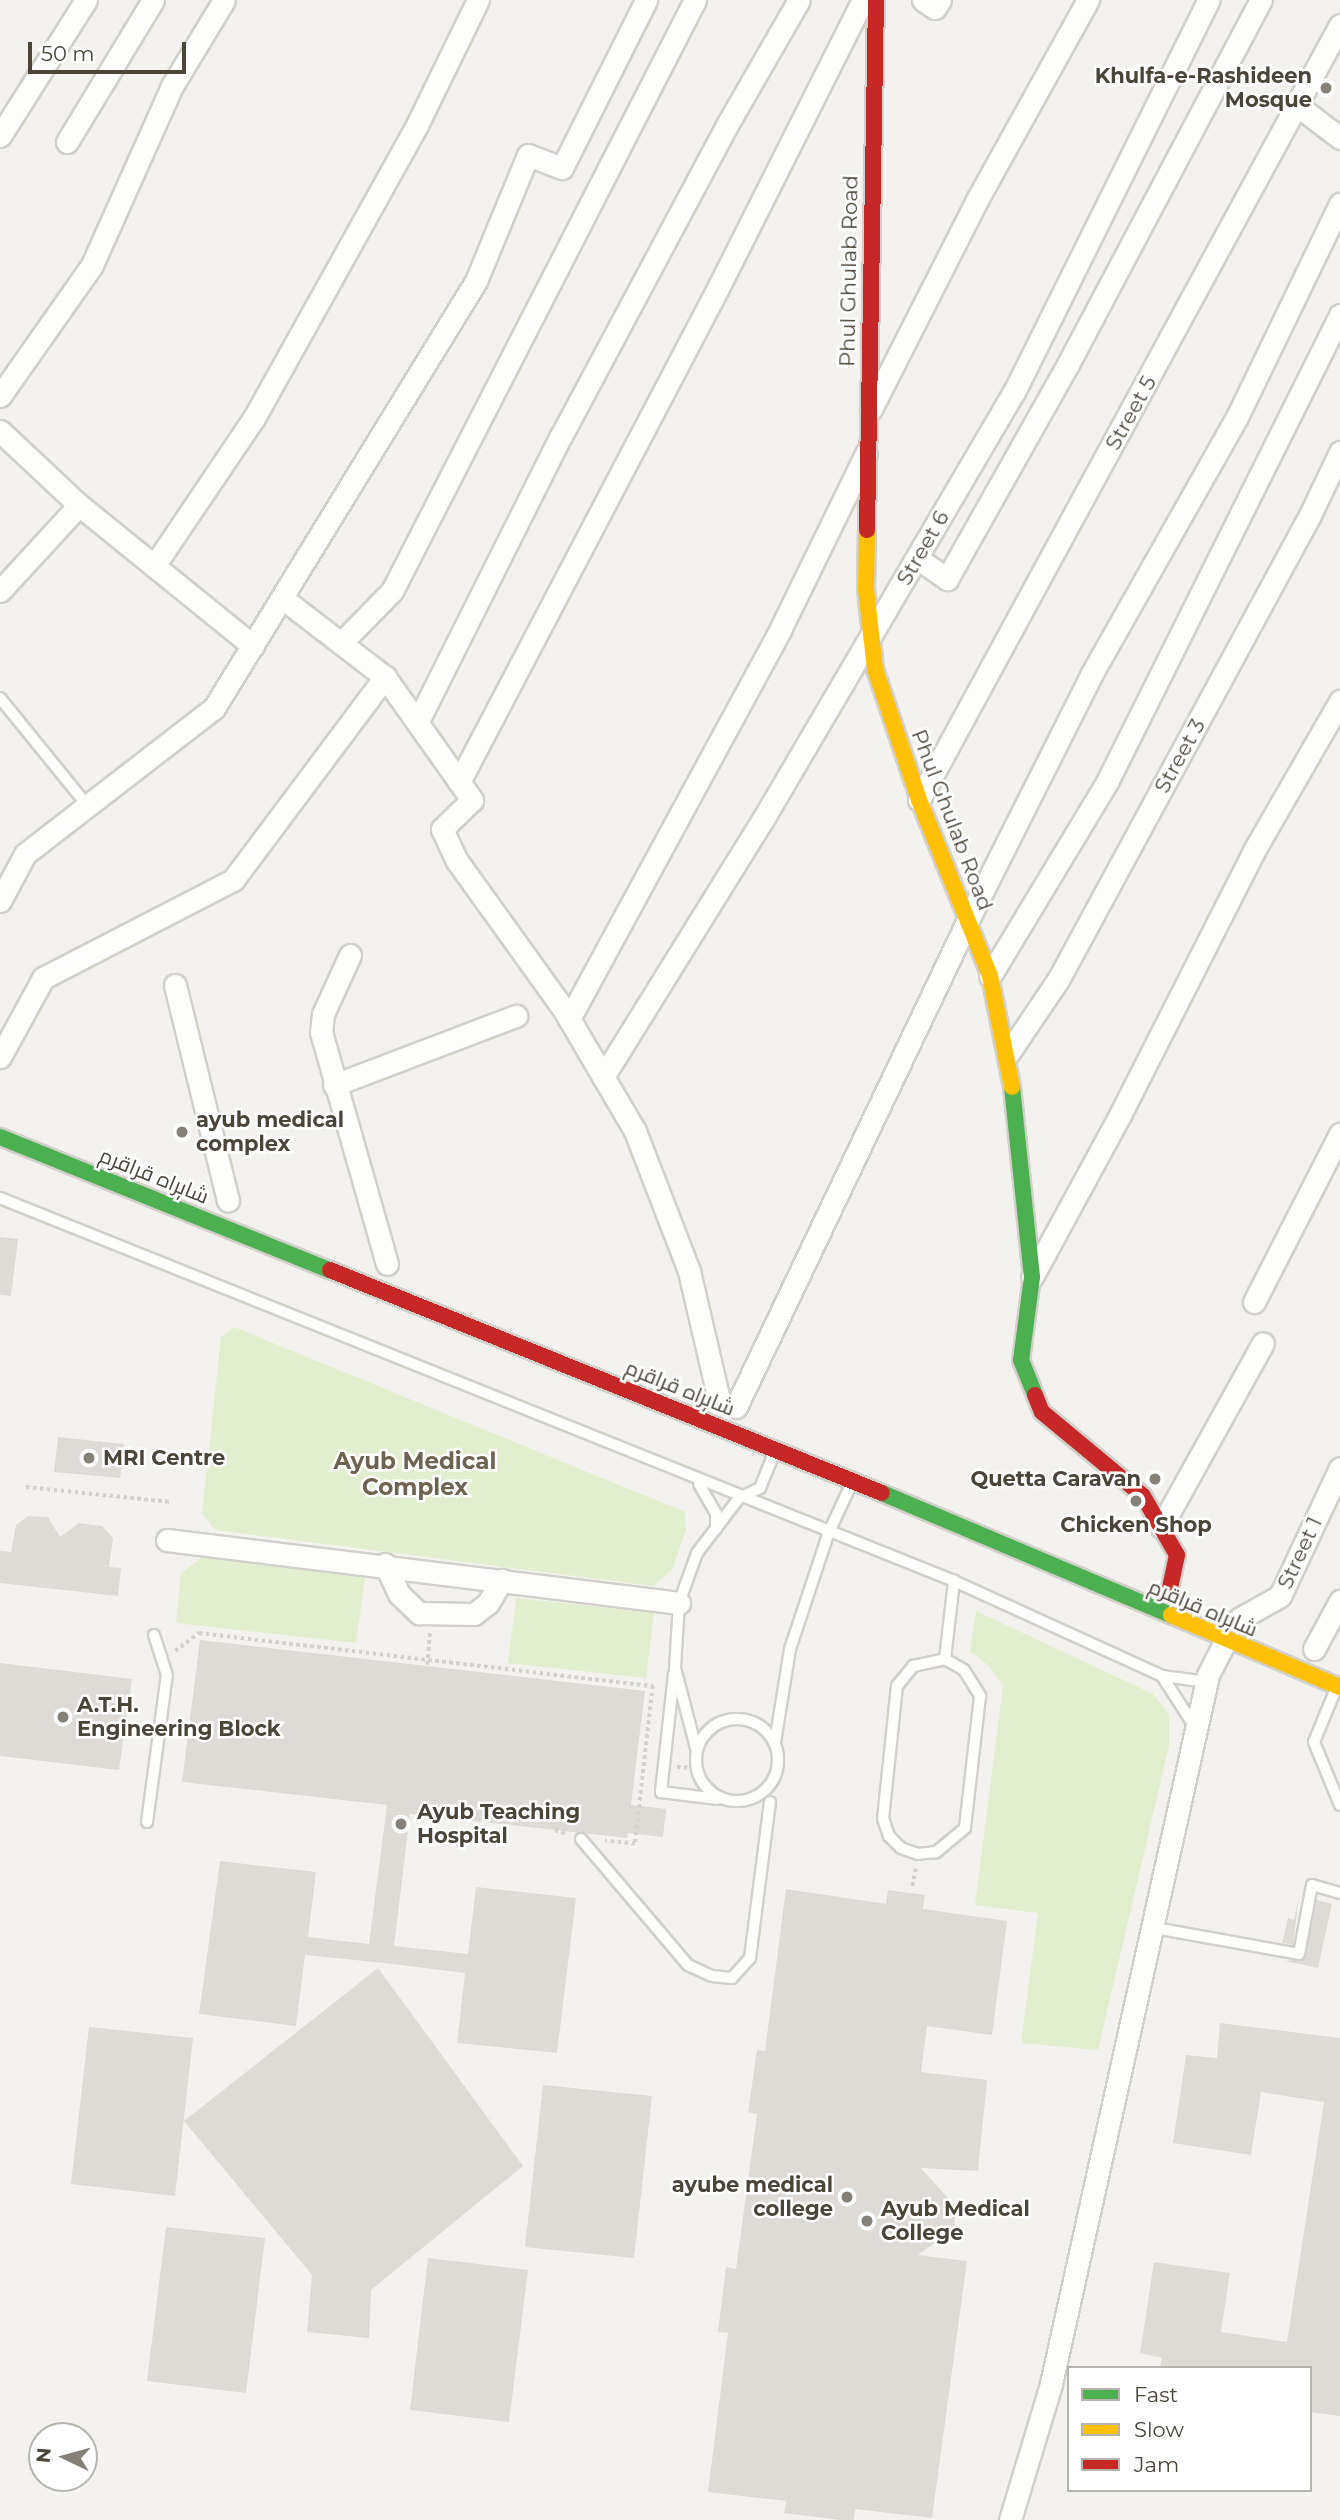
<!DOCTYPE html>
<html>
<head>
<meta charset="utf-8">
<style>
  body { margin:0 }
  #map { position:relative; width:1340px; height:2520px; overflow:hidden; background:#f4f2ee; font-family:Montserrat,Cairo,sans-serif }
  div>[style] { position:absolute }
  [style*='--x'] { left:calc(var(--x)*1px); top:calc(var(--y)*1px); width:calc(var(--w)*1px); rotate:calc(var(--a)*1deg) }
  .green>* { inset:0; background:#e1eecf }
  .building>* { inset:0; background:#dedbd6 }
  .path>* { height:3.5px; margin-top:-1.75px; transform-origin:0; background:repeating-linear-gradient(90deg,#d3d2cc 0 3.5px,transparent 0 7px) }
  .roads { filter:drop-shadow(2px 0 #d2d0cb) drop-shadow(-2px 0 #d2d0cb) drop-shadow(0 2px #d2d0cb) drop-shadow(0 -2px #d2d0cb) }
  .lane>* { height:10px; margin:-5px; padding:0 5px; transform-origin:5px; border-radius:5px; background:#fdfdfc }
  .lane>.ring { margin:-5px; padding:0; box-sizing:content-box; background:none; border:10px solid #fdfdfc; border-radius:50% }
  .street>* { height:21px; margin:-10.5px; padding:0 10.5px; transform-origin:10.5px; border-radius:10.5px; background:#fdfdfc }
  .fast>* { height:16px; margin:-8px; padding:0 8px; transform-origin:8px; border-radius:8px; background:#4caf50 }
  .slow>* { height:16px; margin:-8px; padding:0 8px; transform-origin:8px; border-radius:8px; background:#ffc107 }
  .jam>* { height:16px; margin:-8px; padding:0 8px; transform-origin:8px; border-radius:8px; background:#c62828 }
  .dots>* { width:19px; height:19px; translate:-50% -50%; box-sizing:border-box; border:4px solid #fff; border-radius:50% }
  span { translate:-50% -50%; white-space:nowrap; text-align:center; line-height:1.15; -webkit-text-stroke:5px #fff; paint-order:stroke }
  .poi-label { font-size:21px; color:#4b4439; font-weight:700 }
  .right { translate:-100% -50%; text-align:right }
  .left { translate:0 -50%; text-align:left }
  .street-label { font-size:21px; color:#4b4439 }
  .neighbourhood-label { font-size:23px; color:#6e6250; font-weight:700 }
  .legend { position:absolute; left:1067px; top:2366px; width:245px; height:126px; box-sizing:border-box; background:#fff; border:2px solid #b7b4b0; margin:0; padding:9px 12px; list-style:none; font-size:21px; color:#4b4439 }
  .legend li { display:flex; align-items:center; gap:14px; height:35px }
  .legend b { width:35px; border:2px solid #b7b4b0 }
  .north { position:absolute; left:28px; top:2422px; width:70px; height:70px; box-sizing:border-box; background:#fff; border:2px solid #b7b4b0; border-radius:50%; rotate:275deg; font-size:19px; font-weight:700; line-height:28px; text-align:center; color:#4b4439 }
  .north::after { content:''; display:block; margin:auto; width:24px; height:32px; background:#868178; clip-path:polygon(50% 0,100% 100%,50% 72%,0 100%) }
  .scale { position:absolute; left:28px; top:42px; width:158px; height:32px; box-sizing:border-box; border:4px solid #4b4439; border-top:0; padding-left:9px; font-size:21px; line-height:24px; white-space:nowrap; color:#4b4439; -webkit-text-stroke:5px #fff; paint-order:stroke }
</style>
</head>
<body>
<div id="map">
  <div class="green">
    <div style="clip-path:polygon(234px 1327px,685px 1512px,686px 1530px,672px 1570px,653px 1586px,215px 1530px,202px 1513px,221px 1337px)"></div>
    <div style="clip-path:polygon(204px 1556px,365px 1578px,356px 1643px,176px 1623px,181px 1573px)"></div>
    <div style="clip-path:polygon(516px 1598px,654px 1613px,646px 1678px,508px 1663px)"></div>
    <div style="clip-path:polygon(976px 1611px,1153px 1694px,1169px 1715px,1169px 1746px,1098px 2050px,1021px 2043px,1038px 1913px,975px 1905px,1003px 1686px,989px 1666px,970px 1651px)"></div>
  </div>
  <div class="building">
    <div style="clip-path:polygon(0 1237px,18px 1239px,11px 1296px,0 1295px)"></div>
    <div style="clip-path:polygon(58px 1437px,124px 1444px,120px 1478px,54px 1472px)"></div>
    <div style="clip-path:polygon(28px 1516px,48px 1517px,60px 1537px,79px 1523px,102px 1526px,113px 1538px,109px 1567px,121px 1568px,118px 1596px,0 1583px,0 1551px,11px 1552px,16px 1525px)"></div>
    <div style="clip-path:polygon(200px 1640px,645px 1691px,631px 1805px,666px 1809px,663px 1837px,628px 1833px,627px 1838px,410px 1814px,394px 1946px,468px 1954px,476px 1887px,576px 1898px,557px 2053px,457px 2043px,465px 1973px,384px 1963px,305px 1955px,296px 2026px,199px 2014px,220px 1861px,316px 1872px,308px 1937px,369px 1944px,387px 1805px,182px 1782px)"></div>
    <div style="clip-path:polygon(0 1663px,132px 1679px,119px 1770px,0 1756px)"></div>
    <div style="clip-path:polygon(786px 1889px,886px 1904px,888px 1890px,925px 1895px,923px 1909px,1007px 1921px,992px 2035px,927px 2026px,921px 2072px,987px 2080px,978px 2171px,921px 2168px,954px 2205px,955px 2228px,918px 2255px,967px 2261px,932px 2518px,855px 2509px,854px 2520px,840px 2520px,784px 2513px,786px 2501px,708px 2492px,728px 2333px,718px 2332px,726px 2267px,736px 2269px,757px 2114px,748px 2112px,757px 2050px,765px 2051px)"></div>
    <div style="clip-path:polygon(1299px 1896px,1293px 1945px,1282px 1943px,1288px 1918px,1294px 1920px)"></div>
    <div style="clip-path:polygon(1317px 1900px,1332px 1904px,1318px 1968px,1285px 1961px,1305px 1959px)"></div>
    <div style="clip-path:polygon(378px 1968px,523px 2166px,371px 2290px,369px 2338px,307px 2332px,312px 2275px,184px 2121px)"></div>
    <div style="clip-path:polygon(1220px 2023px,1340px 2038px,1340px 2416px,1310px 2412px,1310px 2368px,1160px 2368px,1162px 2358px,1140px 2353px,1154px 2262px,1230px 2273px,1221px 2332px,1287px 2342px,1324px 2102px,1261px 2092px,1251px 2155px,1173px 2143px,1186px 2055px,1217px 2058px)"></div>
    <div style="clip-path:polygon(89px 2027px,193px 2038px,175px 2196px,71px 2184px)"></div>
    <div style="clip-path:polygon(543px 2085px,652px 2096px,634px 2258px,525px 2247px)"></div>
    <div style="clip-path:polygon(166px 2227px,265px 2238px,246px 2393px,147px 2381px)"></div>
    <div style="clip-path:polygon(428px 2258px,528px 2270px,509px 2422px,410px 2410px)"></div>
  </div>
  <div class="path">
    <div style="--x:26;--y:1487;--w:146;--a:5.9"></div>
    <div style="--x:175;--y:1651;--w:30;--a:-37"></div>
    <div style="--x:199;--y:1633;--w:457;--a:6.7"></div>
    <div style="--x:653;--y:1686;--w:159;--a:96.5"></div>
    <div style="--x:635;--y:1844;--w:30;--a:-174"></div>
    <div style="--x:427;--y:1665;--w:32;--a:-85"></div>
    <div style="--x:677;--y:1767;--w:19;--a:3"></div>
    <div style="--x:555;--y:1830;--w:13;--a:18"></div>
    <div style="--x:912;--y:1886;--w:19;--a:-78"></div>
  </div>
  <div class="roads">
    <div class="lane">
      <div style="--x:0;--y:698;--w:138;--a:50.9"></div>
      <div style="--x:0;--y:1198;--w:1028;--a:21.87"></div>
      <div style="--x:954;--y:1581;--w:229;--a:24.5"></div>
      <div style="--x:1162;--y:1676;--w:46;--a:7.4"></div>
      <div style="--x:699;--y:1484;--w:34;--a:60"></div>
      <div style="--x:716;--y:1514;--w:15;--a:90"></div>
      <div style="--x:945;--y:1659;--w:22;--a:30"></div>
      <div style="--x:964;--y:1670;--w:31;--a:58"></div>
      <div style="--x:980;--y:1696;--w:133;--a:96.5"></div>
      <div style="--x:965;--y:1828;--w:38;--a:140"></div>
      <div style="--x:936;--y:1852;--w:18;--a:174"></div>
      <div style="--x:918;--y:1854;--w:18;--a:-161"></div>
      <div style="--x:901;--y:1848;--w:17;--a:-135"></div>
      <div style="--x:889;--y:1836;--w:18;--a:-109"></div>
      <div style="--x:883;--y:1819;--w:134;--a:-84"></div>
      <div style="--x:897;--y:1686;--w:26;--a:-51"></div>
      <div style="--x:913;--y:1666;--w:33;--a:-12"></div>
      <div style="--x:945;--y:1659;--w:79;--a:-83.4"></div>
      <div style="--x:674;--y:1674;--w:119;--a:96.3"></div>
      <div style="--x:661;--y:1792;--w:57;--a:7"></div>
      <div style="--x:1162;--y:1676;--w:61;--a:57.1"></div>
      <div style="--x:1335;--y:1691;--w:55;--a:112.4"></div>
      <div style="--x:1314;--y:1742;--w:68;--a:67.6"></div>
      <div class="ring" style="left:696px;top:1719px;width:72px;height:72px"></div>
      <div style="--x:775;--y:1742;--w:94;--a:-80.8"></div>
      <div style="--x:790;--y:1649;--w:123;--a:-71.6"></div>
      <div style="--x:829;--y:1532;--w:50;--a:-65"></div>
      <div style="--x:696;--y:1748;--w:83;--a:-104.7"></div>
      <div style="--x:675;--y:1668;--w:65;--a:-86.5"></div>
      <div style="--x:679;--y:1603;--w:53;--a:-70.2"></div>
      <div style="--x:697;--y:1553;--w:69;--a:-52.6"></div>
      <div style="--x:739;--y:1498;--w:23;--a:-25"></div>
      <div style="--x:760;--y:1488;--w:35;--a:-68"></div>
      <div style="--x:147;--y:1822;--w:148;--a:-82.3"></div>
      <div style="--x:167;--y:1675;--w:42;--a:-108"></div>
      <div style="--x:581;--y:1839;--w:165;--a:49.7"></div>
      <div style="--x:688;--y:1965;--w:26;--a:25"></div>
      <div style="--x:712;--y:1976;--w:20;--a:6"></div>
      <div style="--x:732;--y:1978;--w:27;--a:-48"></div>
      <div style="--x:750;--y:1958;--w:157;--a:-82.7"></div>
      <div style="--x:1155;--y:1928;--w:146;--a:10.2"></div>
      <div style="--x:1299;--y:1954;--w:70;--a:-79.3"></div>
      <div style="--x:1312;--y:1885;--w:29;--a:16"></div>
    </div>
    <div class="street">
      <div style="--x:923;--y:0;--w:14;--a:34"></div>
      <div style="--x:935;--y:8;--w:9;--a:-58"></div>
      <div style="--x:1298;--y:106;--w:53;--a:37.3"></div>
      <div style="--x:0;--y:136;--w:161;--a:-57.7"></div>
      <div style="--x:67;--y:142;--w:166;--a:-58.8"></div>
      <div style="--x:0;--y:396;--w:160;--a:-54.9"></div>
      <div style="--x:92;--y:265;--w:196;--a:-65.9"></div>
      <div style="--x:172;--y:86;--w:100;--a:-58.8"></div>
      <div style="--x:871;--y:409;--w:234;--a:-63.1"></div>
      <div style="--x:977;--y:200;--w:229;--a:-61"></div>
      <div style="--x:0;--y:431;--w:108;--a:43.1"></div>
      <div style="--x:79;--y:505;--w:224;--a:39"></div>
      <div style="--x:917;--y:558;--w:37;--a:35"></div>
      <div style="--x:947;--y:579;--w:244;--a:-60.6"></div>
      <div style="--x:1067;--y:366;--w:414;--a:-62.1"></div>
      <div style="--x:154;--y:566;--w:179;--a:-56"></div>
      <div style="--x:254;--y:418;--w:335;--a:-60.9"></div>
      <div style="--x:417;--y:125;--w:139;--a:-64"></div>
      <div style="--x:0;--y:591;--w:117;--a:-47.4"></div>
      <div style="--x:282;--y:598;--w:130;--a:37.5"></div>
      <div style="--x:385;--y:677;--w:151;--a:54.7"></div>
      <div style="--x:472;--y:800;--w:42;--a:136"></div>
      <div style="--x:442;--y:829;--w:35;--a:65"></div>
      <div style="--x:457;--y:861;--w:183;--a:54.3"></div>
      <div style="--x:564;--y:1010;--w:140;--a:59.6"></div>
      <div style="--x:635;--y:1131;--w:150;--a:68.9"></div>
      <div style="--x:689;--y:1271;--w:132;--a:76.9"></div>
      <div style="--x:341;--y:643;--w:73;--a:-45.6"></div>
      <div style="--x:392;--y:591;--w:664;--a:-62.86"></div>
      <div style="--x:418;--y:721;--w:319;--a:-63.4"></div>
      <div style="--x:561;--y:436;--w:353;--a:-61.9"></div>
      <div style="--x:727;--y:125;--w:144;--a:-60.1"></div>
      <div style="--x:459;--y:782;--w:556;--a:-62.33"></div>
      <div style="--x:717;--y:290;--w:325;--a:-63.3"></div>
      <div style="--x:919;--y:800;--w:882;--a:-61.49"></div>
      <div style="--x:0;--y:901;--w:53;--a:-62"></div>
      <div style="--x:25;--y:854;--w:239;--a:-37.7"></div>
      <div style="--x:214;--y:708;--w:501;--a:-58.47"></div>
      <div style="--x:476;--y:281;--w:136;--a:-67.6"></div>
      <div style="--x:528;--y:155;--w:36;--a:21"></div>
      <div style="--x:562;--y:168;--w:188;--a:-63.4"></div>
      <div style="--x:350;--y:955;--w:65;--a:114.6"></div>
      <div style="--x:323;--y:1014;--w:18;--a:96"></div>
      <div style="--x:321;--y:1032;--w:241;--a:74.1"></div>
      <div style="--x:990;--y:976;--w:227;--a:-58.9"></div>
      <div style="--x:1107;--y:782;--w:522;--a:-63.48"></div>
      <div style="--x:175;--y:985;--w:222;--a:76.2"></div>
      <div style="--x:569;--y:1019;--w:443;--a:-61.5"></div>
      <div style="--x:780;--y:630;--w:196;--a:-64"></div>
      <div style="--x:1008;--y:1054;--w:89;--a:-56"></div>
      <div style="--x:1058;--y:980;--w:529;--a:-61.55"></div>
      <div style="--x:1310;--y:515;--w:70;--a:-64.5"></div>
      <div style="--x:0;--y:1057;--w:90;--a:-61.4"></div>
      <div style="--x:43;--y:978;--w:214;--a:-27.3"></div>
      <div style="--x:233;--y:880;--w:254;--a:-53.2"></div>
      <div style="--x:603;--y:1077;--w:301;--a:-58.2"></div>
      <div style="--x:762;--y:821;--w:498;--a:-59.6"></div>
      <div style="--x:1014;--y:392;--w:438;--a:-63.6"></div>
      <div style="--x:334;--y:1085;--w:195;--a:-20.8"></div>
      <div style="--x:1032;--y:1277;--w:187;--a:-61.5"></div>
      <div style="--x:1121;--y:1113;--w:296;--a:-63.1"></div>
      <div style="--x:1255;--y:849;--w:171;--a:-60.1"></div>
      <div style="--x:1254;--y:1302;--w:189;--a:-62.9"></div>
      <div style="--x:736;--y:1407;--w:539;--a:-64.53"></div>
      <div style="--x:968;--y:920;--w:274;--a:-63.3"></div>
      <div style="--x:1091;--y:675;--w:296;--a:-60.5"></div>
      <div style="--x:1237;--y:417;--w:237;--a:-64.2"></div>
      <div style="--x:1161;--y:1527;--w:210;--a:-61"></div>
      <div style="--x:167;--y:1540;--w:516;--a:7.01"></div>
      <div style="--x:385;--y:1564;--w:33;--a:65"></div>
      <div style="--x:399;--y:1594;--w:28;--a:44"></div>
      <div style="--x:419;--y:1613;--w:55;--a:1"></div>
      <div style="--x:474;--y:1614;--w:18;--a:-38"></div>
      <div style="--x:488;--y:1603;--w:27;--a:-59"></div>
      <div style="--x:1239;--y:1619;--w:47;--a:-29.3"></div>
      <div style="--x:1280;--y:1596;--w:141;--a:-64.9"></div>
      <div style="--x:1314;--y:1649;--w:55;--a:-61.6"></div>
      <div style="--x:1010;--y:2520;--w:142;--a:-73.2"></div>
      <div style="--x:1051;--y:2384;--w:726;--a:-77.51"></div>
      <div style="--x:1208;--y:1675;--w:38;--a:-63"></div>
    </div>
    <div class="fast">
      <div style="--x:1012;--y:1087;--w:191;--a:84"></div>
      <div style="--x:1032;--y:1277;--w:84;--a:97.5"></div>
      <div style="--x:1021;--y:1360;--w:38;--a:68"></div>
      <div style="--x:0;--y:1137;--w:356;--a:22"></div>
      <div style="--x:882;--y:1493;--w:314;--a:22.9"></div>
    </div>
    <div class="slow">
      <div style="--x:867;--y:530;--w:59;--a:91"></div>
      <div style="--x:866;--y:589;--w:81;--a:83.6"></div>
      <div style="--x:875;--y:669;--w:138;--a:71.4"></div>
      <div style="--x:919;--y:800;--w:190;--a:68"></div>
      <div style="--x:990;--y:976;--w:113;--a:78.8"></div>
      <div style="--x:1171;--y:1615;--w:184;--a:23.1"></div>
    </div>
    <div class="jam">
      <div style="--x:867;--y:530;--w:530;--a:-89.03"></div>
      <div style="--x:330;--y:1270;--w:595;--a:22"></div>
      <div style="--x:1035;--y:1395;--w:18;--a:68"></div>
      <div style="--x:1042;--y:1412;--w:131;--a:39.7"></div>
      <div style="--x:1143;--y:1496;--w:68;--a:60"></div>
      <div style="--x:1177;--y:1555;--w:35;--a:102"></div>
    </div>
  </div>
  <div class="dots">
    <div style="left:1326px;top:88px;background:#868178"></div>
    <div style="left:182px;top:1132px;background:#868178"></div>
    <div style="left:89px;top:1458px;background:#868178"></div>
    <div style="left:1155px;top:1479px;background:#868178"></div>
    <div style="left:1136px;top:1501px;background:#868178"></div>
    <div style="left:63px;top:1717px;background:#868178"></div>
    <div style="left:401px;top:1824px;background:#868178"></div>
    <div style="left:847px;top:2197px;background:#868178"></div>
    <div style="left:867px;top:2221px;background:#868178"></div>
  </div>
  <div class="poi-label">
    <span class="right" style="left:1312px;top:88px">Khulfa-e-Rashideen<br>Mosque</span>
    <span class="left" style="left:196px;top:1132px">ayub medical<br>complex</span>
    <span class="left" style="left:103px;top:1458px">MRI Centre</span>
    <span class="right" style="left:1141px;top:1479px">Quetta Caravan</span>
    <span style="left:1136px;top:1525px">Chicken Shop</span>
    <span class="left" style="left:77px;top:1717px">A.T.H.<br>Engineering Block</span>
    <span class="left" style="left:417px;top:1824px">Ayub Teaching<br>Hospital</span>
    <span class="right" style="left:833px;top:2197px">ayube medical<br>college</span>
    <span class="left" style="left:881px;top:2221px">Ayub Medical<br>College</span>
  </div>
  <div class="street-label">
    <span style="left:849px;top:271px;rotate:-89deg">Phul Ghulab Road</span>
    <span style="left:1131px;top:413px;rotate:-61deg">Street 5</span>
    <span style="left:923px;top:548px;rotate:-60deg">Street 6</span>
    <span style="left:1180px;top:756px;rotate:-61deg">Street 3</span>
    <span style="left:952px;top:820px;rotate:69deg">Phul Ghulab Road</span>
    <span style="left:154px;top:1176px;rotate:22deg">شاہراہ قراقرم</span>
    <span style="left:680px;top:1388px;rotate:22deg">شاہراہ قراقرم</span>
    <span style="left:1300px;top:1553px;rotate:-65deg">Street 1</span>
    <span style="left:1203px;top:1608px;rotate:23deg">شاہراہ قراقرم</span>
  </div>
  <div class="neighbourhood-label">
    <span style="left:415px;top:1474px">Ayub Medical<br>Complex</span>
  </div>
  <ul class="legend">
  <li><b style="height:9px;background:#4caf50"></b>Fast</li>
  <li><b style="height:9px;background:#ffc107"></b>Slow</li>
  <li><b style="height:9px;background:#c62828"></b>Jam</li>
  </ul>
  <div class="north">N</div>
  <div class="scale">50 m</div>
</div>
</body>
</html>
